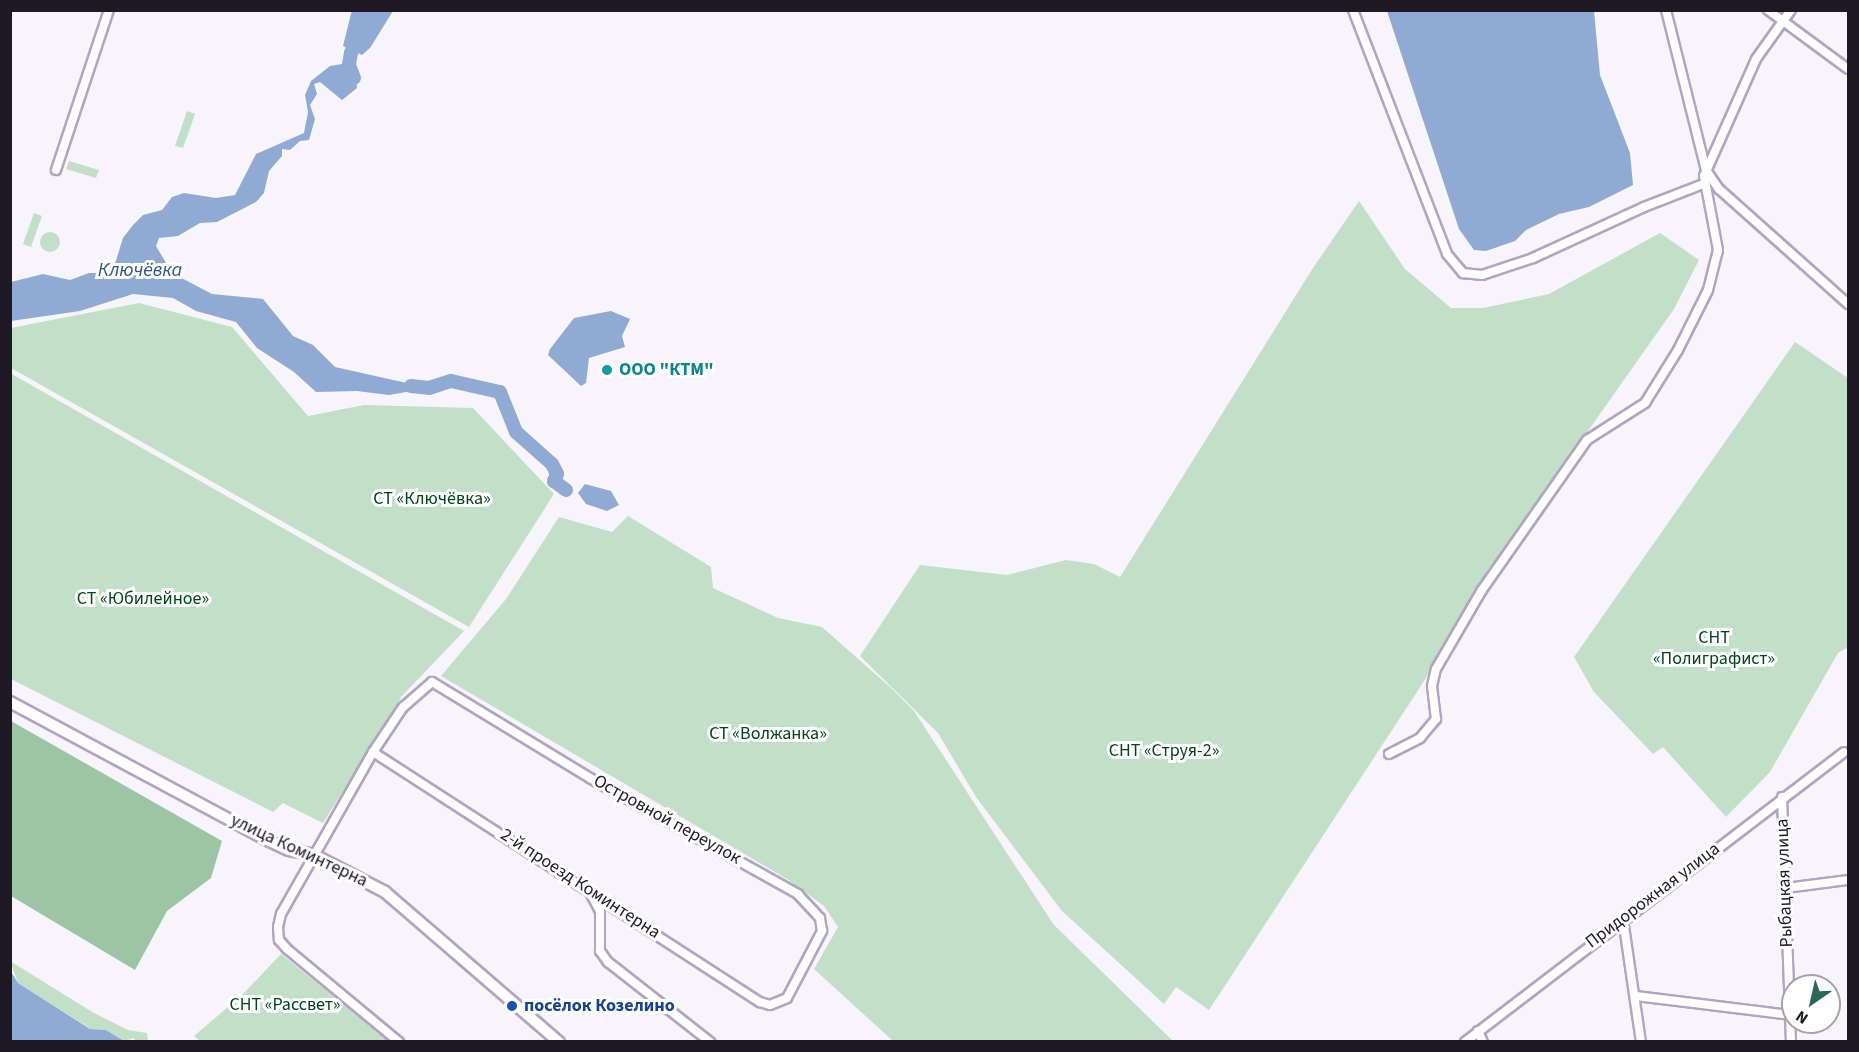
<!DOCTYPE html>
<html>
<head>
<meta charset="utf-8">
<style>
  body { margin:0 }
  #map { position:relative; width:1859px; height:1052px; overflow:hidden; background:#f7f4fb; font-family:"Source Sans 3",sans-serif }
  div>[style] { position:absolute }
  [style*='--x'] { left:calc(var(--x)*1px); top:calc(var(--y)*1px); width:calc(var(--w)*1px); rotate:calc(var(--a)*1deg) }
  .green>* { inset:0; background:#c2e0c7 }
  .round { border-radius:50% }
  .forest>* { inset:0; background:#9cc6a3 }
  .water>* { inset:0; background:#8faad3 }
  .river>* { height:14px; margin:-7px; padding:0 7px; transform-origin:7px; border-radius:7px; background:#8faad3 }
  .roads { filter:drop-shadow(2px 0 #b2a5c3) drop-shadow(-2px 0 #b2a5c3) drop-shadow(0 2px #b2a5c3) drop-shadow(0 -2px #b2a5c3) }
  .minor>* { height:8px; margin:-4px; padding:0 4px; transform-origin:4px; border-radius:4px; background:#fff }
  .tertiary>* { height:10px; margin:-5px; padding:0 5px; transform-origin:5px; border-radius:5px; background:#fff }
  .dots>* { width:16px; height:16px; translate:-50% -50%; box-sizing:border-box; border:3px solid #fff; border-radius:50% }
  span { translate:-50% -50%; white-space:nowrap; text-align:center; line-height:1.15; -webkit-text-stroke:6px #fff; paint-order:stroke }
  .culture-label { font-size:18px; color:#0d838f; font-weight:700 }
  .left { translate:0 -50%; text-align:left }
  .park-label { font-size:18px; color:#00461a }
  .street-label { font-size:18px; color:#1e1924 }
  .transit-label { font-size:18px; color:#164399; font-weight:700 }
  .water-label { font-size:20px; color:#33558a; font-style:italic }
  .frame { position:absolute; inset:0; border:12px solid #1e1924; pointer-events:none }
  .north { position:absolute; left:1781px; top:974px; width:60px; height:60px; box-sizing:border-box; background:#fff; border:2px solid #a5a3a7; border-radius:50%; rotate:214deg; font-size:16px; font-weight:700; line-height:24px; text-align:center; color:#1e1924 }
  .north::after { content:''; display:block; margin:auto; width:21px; height:27px; background:#286957; clip-path:polygon(50% 0,100% 100%,50% 72%,0 100%) }
</style>
</head>
<body>
<div id="map">
  <div class="green">
    <div style="clip-path:polygon(187px 111px,195px 114px,183px 148px,175px 146px)"></div>
    <div style="clip-path:polygon(69px 161px,99px 170px,96px 178px,66px 169px)"></div>
    <div style="clip-path:polygon(1359px 201px,1405px 269px,1451px 308px,1483px 308px,1549px 294px,1660px 233px,1699px 260px,1674px 309px,1583px 438px,1209px 1010px,1176px 987px,1164px 1004px,1062px 911px,976px 797px,938px 733px,860px 656px,920px 565px,1007px 575px,1066px 560px,1094px 564px,1120px 577px,1313px 268px)"></div>
    <div style="clip-path:polygon(34px 213px,42px 216px,31px 247px,23px 244px)"></div>
    <div class="round" style="left:40px;top:232px;width:20px;height:20px"></div>
    <div style="clip-path:polygon(139px 303px,232px 327px,308px 416px,364px 405px,473px 408px,554px 494px,469px 627px,11px 368px,11px 328px)"></div>
    <div style="clip-path:polygon(1795px 342px,1848px 378px,1848px 647px,1838px 653px,1770px 772px,1726px 817px,1663px 747px,1653px 754px,1594px 692px,1574px 657px)"></div>
    <div style="clip-path:polygon(10px 373px,464px 631px,402px 696px,323px 823px,283px 803px,273px 812px,11px 679px)"></div>
    <div style="clip-path:polygon(628px 516px,711px 567px,713px 588px,778px 618px,822px 627px,890px 687px,914px 711px,1054px 925px,1173px 1041px,893px 1041px,814px 969px,838px 927px,824px 906px,787px 879px,441px 676px,506px 599px,559px 517px,612px 532px)"></div>
    <div style="clip-path:polygon(281px 954px,389px 1041px,201px 1042px,194px 1036px,242px 995px)"></div>
    <div style="clip-path:polygon(10px 961px,94px 1013px,128px 1030px,147px 1033px,148px 1041px,135px 1041px,134px 1038px,124px 1041px,106px 1030px,91px 1029px,18px 983px)"></div>
  </div>
  <div class="forest">
    <div style="clip-path:polygon(11px 721px,222px 841px,211px 878px,167px 911px,135px 970px,11px 896px)"></div>
  </div>
  <div class="water">
    <div style="clip-path:polygon(352px 10px,393px 11px,370px 48px,362px 55px,343px 46px)"></div>
    <div style="clip-path:polygon(1387px 11px,1594px 11px,1600px 75px,1630px 153px,1633px 185px,1589px 207px,1559px 214px,1526px 230px,1515px 241px,1486px 251px,1474px 250px,1459px 229px)"></div>
    <div style="clip-path:polygon(348px 63px,355px 70px,357px 88px,342px 100px,320px 82px,314px 84px,317px 94px,310px 105px,315px 119px,309px 140px,300px 141px,290px 150px,282px 149px,282px 156px,269px 171px,264px 193px,256px 202px,217px 222px,200px 223px,178px 236px,159px 238px,156px 246px,172px 273px,212px 294px,263px 299px,293px 336px,313px 345px,335px 367px,429px 388px,389px 395px,357px 391px,316px 392px,294px 372px,257px 348px,236px 322px,196px 311px,173px 298px,133px 294px,80px 311px,11px 321px,11px 282px,43px 274px,70px 280px,89px 273px,105px 273px,114px 267px,123px 238px,133px 225px,143px 215px,162px 210px,172px 197px,184px 193px,216px 198px,235px 195px,256px 154px,304px 133px,308px 112px,305px 95px,311px 81px,330px 66px)"></div>
    <div style="clip-path:polygon(611px 311px,630px 319px,622px 336px,625px 347px,589px 358px,586px 383px,581px 386px,548px 355px,550px 349px,574px 318px)"></div>
    <div style="clip-path:polygon(585px 484px,611px 491px,619px 505px,607px 511px,586px 504px,578px 493px)"></div>
    <div style="clip-path:polygon(10px 970px,18px 983px,90px 1029px,106px 1030px,124px 1041px,11px 1041px)"></div>
  </div>
  <div class="river">
    <div style="--x:354;--y:78;--w:14;--a:-111"></div>
    <div style="--x:349;--y:65;--w:12;--a:-81"></div>
    <div style="--x:351;--y:53;--w:46;--a:-68.4"></div>
    <div style="--x:411;--y:386;--w:18;--a:6"></div>
    <div style="--x:429;--y:388;--w:23;--a:-18"></div>
    <div style="--x:451;--y:381;--w:50;--a:12.7"></div>
    <div style="--x:500;--y:392;--w:43;--a:68.2"></div>
    <div style="--x:516;--y:432;--w:48;--a:41.6"></div>
    <div style="--x:552;--y:464;--w:11;--a:63"></div>
    <div style="--x:557;--y:474;--w:8;--a:113"></div>
    <div style="--x:554;--y:481;--w:15;--a:37"></div>
  </div>
  <div class="roads">
    <div class="minor">
      <div style="--x:1353;--y:10;--w:261;--a:68.9"></div>
      <div style="--x:1447;--y:254;--w:25;--a:50"></div>
      <div style="--x:1463;--y:273;--w:19;--a:6"></div>
      <div style="--x:1482;--y:275;--w:54;--a:-18.4"></div>
      <div style="--x:1533;--y:258;--w:122;--a:-24.7"></div>
      <div style="--x:1644;--y:207;--w:66;--a:-21.2"></div>
      <div style="--x:1666;--y:10;--w:165;--a:76"></div>
      <div style="--x:1706;--y:170;--w:23;--a:56"></div>
      <div style="--x:1719;--y:189;--w:173;--a:41.7"></div>
      <div style="--x:1768;--y:10;--w:99;--a:36.4"></div>
      <div style="--x:56;--y:170;--w:169;--a:-71.7"></div>
      <div style="--x:373;--y:752;--w:461;--a:32.9"></div>
      <div style="--x:760;--y:1002;--w:10;--a:17"></div>
      <div style="--x:770;--y:1005;--w:18;--a:-22"></div>
      <div style="--x:787;--y:998;--w:76;--a:-62.4"></div>
      <div style="--x:822;--y:931;--w:13;--a:-99"></div>
      <div style="--x:820;--y:918;--w:33;--a:-133"></div>
      <div style="--x:798;--y:894;--w:238;--a:-150.9"></div>
      <div style="--x:590;--y:778;--w:185;--a:-148.7"></div>
      <div style="--x:432;--y:682;--w:38;--a:139"></div>
      <div style="--x:403;--y:707;--w:54;--a:123.7"></div>
      <div style="--x:373;--y:752;--w:186;--a:119.6"></div>
      <div style="--x:281;--y:914;--w:13;--a:103"></div>
      <div style="--x:278;--y:927;--w:13;--a:86"></div>
      <div style="--x:279;--y:940;--w:12;--a:48"></div>
      <div style="--x:287;--y:949;--w:146;--a:39.7"></div>
      <div style="--x:1389;--y:754;--w:35;--a:-27"></div>
      <div style="--x:1420;--y:738;--w:25;--a:-50"></div>
      <div style="--x:1436;--y:719;--w:33;--a:-97"></div>
      <div style="--x:1432;--y:686;--w:17;--a:-77"></div>
      <div style="--x:1436;--y:669;--w:91;--a:-59.8"></div>
      <div style="--x:1482;--y:590;--w:183;--a:-55"></div>
      <div style="--x:1587;--y:440;--w:69;--a:-32.5"></div>
      <div style="--x:1645;--y:403;--w:62;--a:-58.1"></div>
      <div style="--x:1678;--y:350;--w:67;--a:-63.4"></div>
      <div style="--x:1708;--y:290;--w:41;--a:-76"></div>
      <div style="--x:1718;--y:250;--w:75;--a:-100.7"></div>
      <div style="--x:1704;--y:176;--w:128;--a:-66"></div>
      <div style="--x:1756;--y:59;--w:60;--a:-54.5"></div>
      <div style="--x:1782;--y:797;--w:245;--a:87.9"></div>
      <div style="--x:1786;--y:888;--w:63;--a:-7.4"></div>
      <div style="--x:592;--y:896;--w:17;--a:62"></div>
      <div style="--x:600;--y:911;--w:40;--a:90"></div>
      <div style="--x:600;--y:951;--w:14;--a:54"></div>
      <div style="--x:608;--y:962;--w:130;--a:38.1"></div>
      <div style="--x:1623;--y:919;--w:124;--a:81.7"></div>
      <div style="--x:1636;--y:996;--w:155;--a:7"></div>
      <div style="--x:1478;--y:1031;--w:12;--a:66"></div>
      <div style="--x:1465;--y:1042;--w:477;--a:-37.4"></div>
    </div>
    <div class="tertiary">
      <div style="--x:10;--y:702;--w:289;--a:28.2"></div>
      <div style="--x:265;--y:839;--w:26;--a:25"></div>
      <div style="--x:289;--y:850;--w:25;--a:11"></div>
      <div style="--x:314;--y:855;--w:80;--a:27.5"></div>
      <div style="--x:385;--y:892;--w:230;--a:40.8"></div>
    </div>
  </div>
  <div class="dots">
    <div style="left:607px;top:370px;background:#0f9aa8"></div>
    <div style="left:512px;top:1006px;background:#1a4fb4"></div>
  </div>
  <div class="culture-label">
    <span class="left" style="left:619px;top:370px">ООО "КТМ"</span>
  </div>
  <div class="park-label">
    <span style="left:432px;top:499px">СТ «Ключёвка»</span>
    <span style="left:143px;top:599px">СТ «Юбилейное»</span>
    <span style="left:1714px;top:649px">СНТ<br>«Полиграфист»</span>
    <span style="left:768px;top:734px">СТ «Волжанка»</span>
    <span style="left:1164px;top:751px">СНТ «Струя-2»</span>
    <span style="left:285px;top:1005px">СНТ «Рассвет»</span>
  </div>
  <div class="street-label">
    <span style="left:667px;top:820px;rotate:29deg">Островной переулок</span>
    <span style="left:299px;top:851px;rotate:25deg">улица Коминтерна</span>
    <span style="left:1785px;top:883px;rotate:-92deg">Рыбацкая улица</span>
    <span style="left:580px;top:884px;rotate:33deg">2-й проезд Коминтерна</span>
    <span style="left:1653px;top:896px;rotate:-37deg">Придорожная улица</span>
  </div>
  <div class="transit-label">
    <span class="left" style="left:524px;top:1006px">посёлок Козелино</span>
  </div>
  <div class="water-label">
    <span style="left:140px;top:270px">Ключёвка</span>
  </div>
  <div class="frame"></div>
  <div class="north">N</div>
</div>
</body>
</html>
